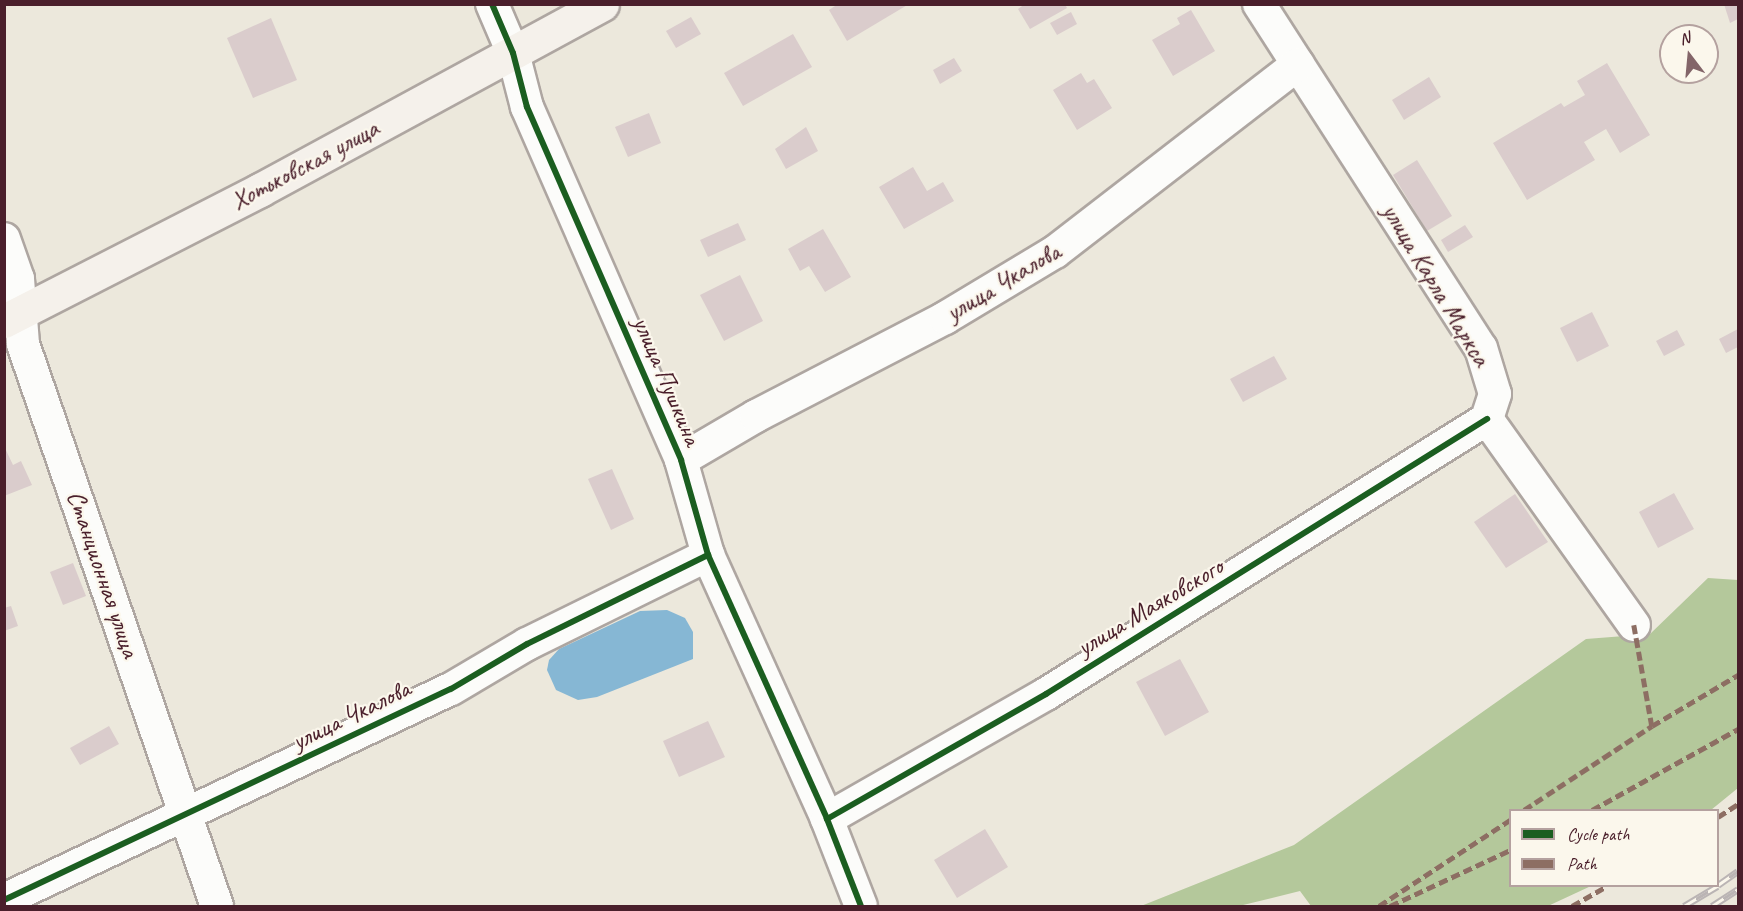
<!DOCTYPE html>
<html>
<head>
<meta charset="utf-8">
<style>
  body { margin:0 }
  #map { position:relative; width:1743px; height:911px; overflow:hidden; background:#ece8dc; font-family:Caveat,sans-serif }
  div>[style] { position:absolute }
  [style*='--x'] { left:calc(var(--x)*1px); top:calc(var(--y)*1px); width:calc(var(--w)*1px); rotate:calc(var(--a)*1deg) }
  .forest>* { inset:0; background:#b4c89b }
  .water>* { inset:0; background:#86b7d4 }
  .building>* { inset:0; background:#dacccc }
  .roads { filter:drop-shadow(2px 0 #aea6a1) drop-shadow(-2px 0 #aea6a1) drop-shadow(0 2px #aea6a1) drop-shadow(0 -2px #aea6a1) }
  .minor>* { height:32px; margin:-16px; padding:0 16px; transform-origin:16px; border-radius:16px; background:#fcfcfa }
  .secondary>* { height:33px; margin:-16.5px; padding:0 16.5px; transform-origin:16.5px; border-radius:16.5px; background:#f5f1eb }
  .rail>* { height:7px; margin-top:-3.5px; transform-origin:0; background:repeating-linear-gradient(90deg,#fbf7ec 0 14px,#bab4b4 0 28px); box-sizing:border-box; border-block:2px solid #bab4b4 }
  .quiet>* { height:4.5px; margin-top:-2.25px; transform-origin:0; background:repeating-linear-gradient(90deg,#8d6e63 0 9px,transparent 0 13.5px) }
  .cycleway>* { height:6px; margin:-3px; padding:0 3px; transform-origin:3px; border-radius:3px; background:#1b5e20 }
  span { translate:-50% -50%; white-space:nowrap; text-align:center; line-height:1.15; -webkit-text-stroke:4.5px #fbf7ec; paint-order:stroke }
  .street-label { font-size:26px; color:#4a1f2b }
  .frame { position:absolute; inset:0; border:6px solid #4a1f2b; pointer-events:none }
  .legend { position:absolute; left:1509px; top:809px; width:210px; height:78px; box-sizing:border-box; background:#fbf7ec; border:2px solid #b4a19f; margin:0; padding:8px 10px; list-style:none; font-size:18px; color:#4a1f2b }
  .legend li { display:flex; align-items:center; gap:12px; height:30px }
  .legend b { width:30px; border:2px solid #b4a19f }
  .north { position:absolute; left:1659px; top:24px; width:60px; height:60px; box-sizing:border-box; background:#fbf7ec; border:2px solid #b4a19f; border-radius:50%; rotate:344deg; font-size:16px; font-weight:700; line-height:24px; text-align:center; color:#4a1f2b }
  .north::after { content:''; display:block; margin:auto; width:21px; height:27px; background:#836569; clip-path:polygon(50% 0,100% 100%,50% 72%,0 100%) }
</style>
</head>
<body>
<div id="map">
  <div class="forest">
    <div style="clip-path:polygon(1708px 578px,1738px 580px,1738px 788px,1711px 810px,1510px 810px,1510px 886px,1591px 886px,1548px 906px,1311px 906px,1300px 891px,1239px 906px,1141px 906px,1294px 845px,1586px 639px,1650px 634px)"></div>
  </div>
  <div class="water">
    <div style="clip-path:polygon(640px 611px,667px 610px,685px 618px,693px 632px,693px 659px,597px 697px,578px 700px,556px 690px,547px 670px,549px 660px,559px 649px)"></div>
  </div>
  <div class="building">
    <div style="clip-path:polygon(838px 4px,909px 4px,847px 41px,829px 10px)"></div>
    <div style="clip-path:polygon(1025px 4px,1065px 4px,1067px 8px,1030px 29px,1018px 9px)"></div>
    <div style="clip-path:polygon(1724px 4px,1738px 4px,1738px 19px,1730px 23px)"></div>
    <div style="clip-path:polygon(1191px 10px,1215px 51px,1173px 76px,1152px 40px,1180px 24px,1177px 18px)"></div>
    <div style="clip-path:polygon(1071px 12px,1077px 24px,1057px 35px,1050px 23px)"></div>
    <div style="clip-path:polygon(691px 17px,701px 34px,676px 48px,666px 31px)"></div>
    <div style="clip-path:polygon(271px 18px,297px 80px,253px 98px,227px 38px)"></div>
    <div style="clip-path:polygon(793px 34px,812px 67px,743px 106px,724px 73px)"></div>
    <div style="clip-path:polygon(954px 58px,962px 71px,940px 84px,933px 70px)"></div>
    <div style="clip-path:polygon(1607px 63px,1650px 135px,1620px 153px,1606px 129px,1584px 142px,1595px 160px,1527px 200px,1493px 143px,1561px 103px,1564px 107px,1585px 95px,1577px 81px)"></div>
    <div style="clip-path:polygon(1081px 73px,1087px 83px,1094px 79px,1112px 108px,1077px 130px,1053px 90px)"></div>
    <div style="clip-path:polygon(1429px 77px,1441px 97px,1404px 120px,1392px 100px)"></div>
    <div style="clip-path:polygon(649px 113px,661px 143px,628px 157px,615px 127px)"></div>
    <div style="clip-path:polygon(806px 127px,818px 151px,786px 169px,775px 149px)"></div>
    <div style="clip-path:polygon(1417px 160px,1452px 216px,1427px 231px,1393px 175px)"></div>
    <div style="clip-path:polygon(913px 167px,927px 191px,943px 182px,954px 201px,904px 229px,879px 187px)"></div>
    <div style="clip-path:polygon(738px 223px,746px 240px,708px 257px,700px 240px)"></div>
    <div style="clip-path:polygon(1465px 225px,1473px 237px,1448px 252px,1441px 240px)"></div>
    <div style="clip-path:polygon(823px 229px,851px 277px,825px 292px,809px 266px,800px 271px,788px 249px)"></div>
    <div style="clip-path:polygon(740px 275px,763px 321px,724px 341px,700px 295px)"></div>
    <div style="clip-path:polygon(1592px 312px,1609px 346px,1577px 362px,1560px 328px)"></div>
    <div style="clip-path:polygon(1738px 329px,1738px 347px,1726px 353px,1719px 339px)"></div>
    <div style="clip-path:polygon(1677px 330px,1685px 345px,1664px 356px,1656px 341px)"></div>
    <div style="clip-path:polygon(1274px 356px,1287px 379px,1243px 402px,1230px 379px)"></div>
    <div style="clip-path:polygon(4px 446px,13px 465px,21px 461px,32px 485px,4px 496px)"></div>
    <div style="clip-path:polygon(612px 469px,634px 519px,611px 530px,588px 479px)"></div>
    <div style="clip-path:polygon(1674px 493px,1694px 529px,1658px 548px,1639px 512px)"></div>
    <div style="clip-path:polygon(1515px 494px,1548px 542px,1506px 568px,1474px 522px)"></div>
    <div style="clip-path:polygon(73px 563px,86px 596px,63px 605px,50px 572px)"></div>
    <div style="clip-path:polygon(11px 606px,18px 626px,4px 631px,4px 608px)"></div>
    <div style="clip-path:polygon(1180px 659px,1209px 712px,1165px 736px,1136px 682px)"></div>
    <div style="clip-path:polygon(708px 721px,725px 757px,679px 777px,663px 741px)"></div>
    <div style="clip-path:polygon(109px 726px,119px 744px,80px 765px,70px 748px)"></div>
    <div style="clip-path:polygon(985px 829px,1008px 867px,957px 898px,934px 860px)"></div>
  </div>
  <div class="roads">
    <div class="minor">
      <div style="--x:492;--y:4;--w:53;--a:66.8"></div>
      <div style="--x:513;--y:53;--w:56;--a:75.5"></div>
      <div style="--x:527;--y:107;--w:385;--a:66.4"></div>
      <div style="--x:681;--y:460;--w:99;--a:74.1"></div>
      <div style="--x:708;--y:555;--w:290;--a:65.7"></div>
      <div style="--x:827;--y:819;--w:93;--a:68.7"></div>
      <div style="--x:1259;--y:4;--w:409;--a:57.2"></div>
      <div style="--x:1481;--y:348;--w:48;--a:73.1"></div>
      <div style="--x:1495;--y:394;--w:26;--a:108"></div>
      <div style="--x:1487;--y:419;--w:253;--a:54.5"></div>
      <div style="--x:4;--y:239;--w:42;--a:70.7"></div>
      <div style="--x:18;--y:279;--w:65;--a:85.6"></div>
      <div style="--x:23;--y:344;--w:595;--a:70.96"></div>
      <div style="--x:681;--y:460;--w:87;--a:-30.4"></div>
      <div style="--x:756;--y:416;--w:213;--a:-27.4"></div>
      <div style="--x:945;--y:318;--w:128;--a:-31"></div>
      <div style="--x:1055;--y:252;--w:307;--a:-37.7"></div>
      <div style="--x:827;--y:819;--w:252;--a:-29.7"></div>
      <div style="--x:1046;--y:694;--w:520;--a:-31.95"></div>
      <div style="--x:4;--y:900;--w:494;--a:-25.3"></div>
      <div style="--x:451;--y:689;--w:88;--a:-30.6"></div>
      <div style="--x:527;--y:644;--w:202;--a:-26.2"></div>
    </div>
    <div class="secondary">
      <div style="--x:4;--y:321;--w:288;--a:-27.1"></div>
      <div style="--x:260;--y:190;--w:389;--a:-28.5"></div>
    </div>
  </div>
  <div class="rail">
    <div style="--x:1718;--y:885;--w:24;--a:-35"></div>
    <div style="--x:1684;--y:906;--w:39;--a:-31"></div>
    <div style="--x:1712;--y:906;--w:31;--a:-33"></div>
  </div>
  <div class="quiet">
    <div style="--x:1634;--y:625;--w:103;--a:79.9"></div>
    <div style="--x:1524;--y:810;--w:153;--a:-33.3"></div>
    <div style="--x:1652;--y:726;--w:100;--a:-30.7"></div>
    <div style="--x:1592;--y:810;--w:167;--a:-29"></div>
    <div style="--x:1718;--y:817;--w:24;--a:-33"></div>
    <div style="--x:1379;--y:906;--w:157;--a:-33.3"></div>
    <div style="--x:1390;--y:906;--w:132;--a:-25"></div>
    <div style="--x:1572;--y:906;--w:40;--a:-29.7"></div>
  </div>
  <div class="cycleway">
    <div style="--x:492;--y:4;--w:53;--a:66.8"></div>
    <div style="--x:513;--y:53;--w:56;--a:75.5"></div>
    <div style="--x:527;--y:107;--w:385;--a:66.4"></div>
    <div style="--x:681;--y:460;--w:99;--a:74.1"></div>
    <div style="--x:708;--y:555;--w:290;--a:65.7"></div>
    <div style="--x:827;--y:819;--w:93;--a:68.7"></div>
    <div style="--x:827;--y:819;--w:252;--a:-29.7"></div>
    <div style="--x:1046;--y:694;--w:520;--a:-31.95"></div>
    <div style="--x:4;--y:900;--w:494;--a:-25.3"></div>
    <div style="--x:451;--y:689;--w:88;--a:-30.6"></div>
    <div style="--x:527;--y:644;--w:202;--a:-26.2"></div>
  </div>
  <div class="street-label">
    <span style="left:305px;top:165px;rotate:-28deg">Хотьковская улица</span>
    <span style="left:1003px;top:282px;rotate:-31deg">улица Чкалова</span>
    <span style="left:1436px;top:285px;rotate:59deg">улица Карла Маркса</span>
    <span style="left:667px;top:381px;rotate:67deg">улица Пушкина</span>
    <span style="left:103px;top:574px;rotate:71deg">Станционная улица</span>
    <span style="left:1150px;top:607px;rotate:-31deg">улица Маяковского</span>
    <span style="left:351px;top:715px;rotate:-26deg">улица Чкалова</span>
  </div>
  <div class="frame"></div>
  <ul class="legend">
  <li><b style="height:8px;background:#1b5e20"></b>Cycle path</li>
  <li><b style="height:8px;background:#8d6e63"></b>Path</li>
  </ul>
  <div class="north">N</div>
</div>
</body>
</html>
